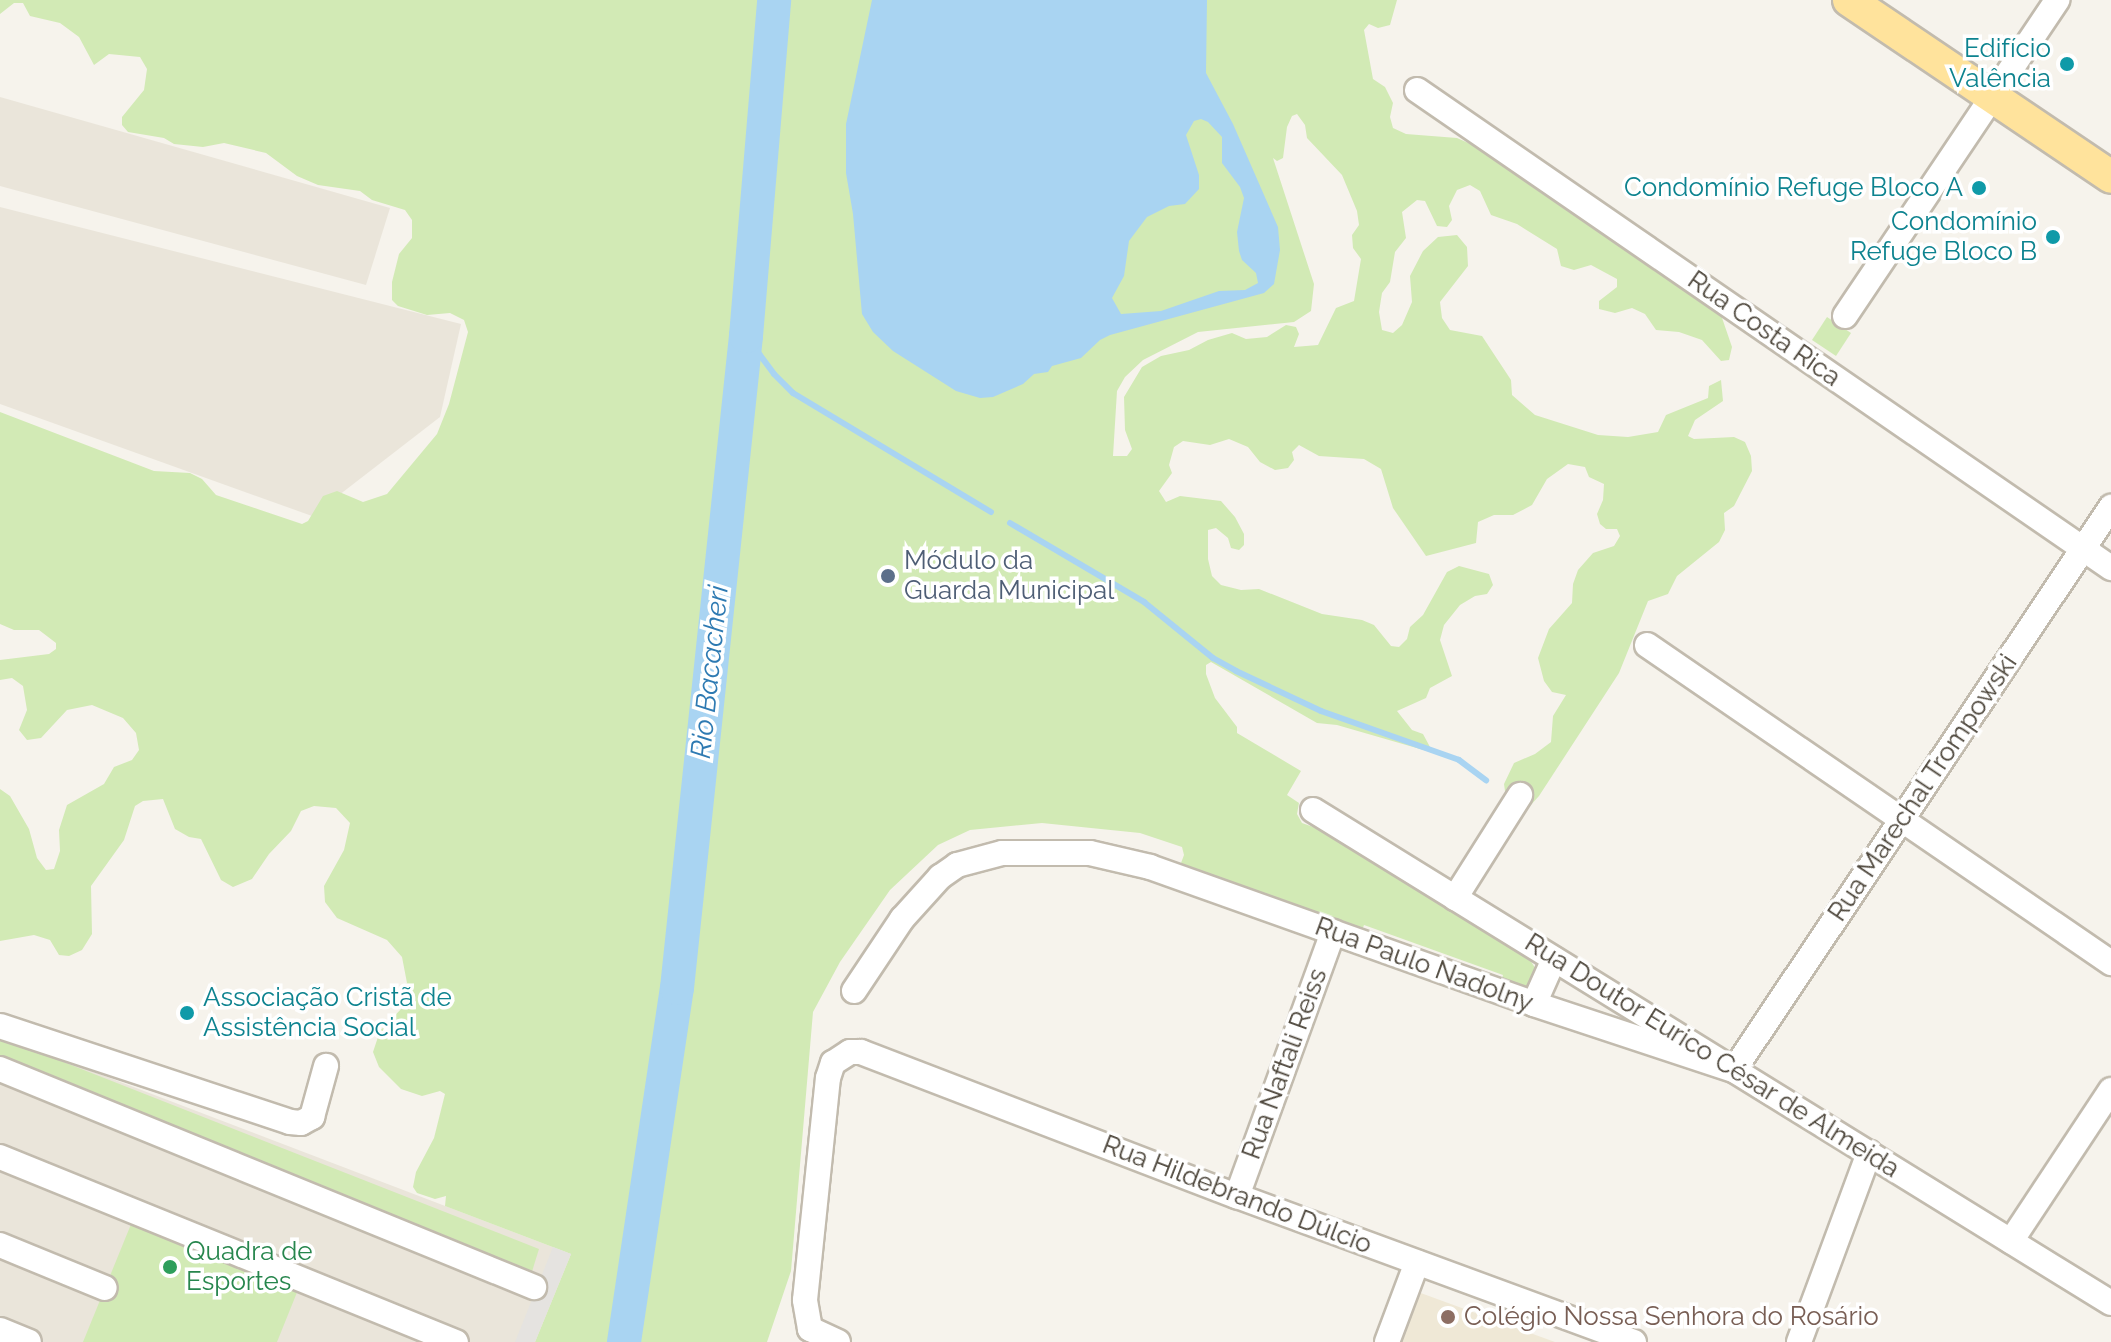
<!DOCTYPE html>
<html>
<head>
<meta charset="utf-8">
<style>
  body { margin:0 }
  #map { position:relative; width:2111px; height:1342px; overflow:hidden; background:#f6f3ec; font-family:Raleway,sans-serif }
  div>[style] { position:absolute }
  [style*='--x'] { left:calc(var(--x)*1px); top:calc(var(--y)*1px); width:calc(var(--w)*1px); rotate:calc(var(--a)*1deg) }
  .residential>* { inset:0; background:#eae5da }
  .education>* { inset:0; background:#efe8d6 }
  .green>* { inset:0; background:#d2eab5 }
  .parking>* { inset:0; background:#e5e3e0 }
  .water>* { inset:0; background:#a9d4f2 }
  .stream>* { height:6px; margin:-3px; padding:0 3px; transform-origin:3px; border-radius:3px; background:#a9d4f2 }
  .river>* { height:34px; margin:-17px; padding:0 17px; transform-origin:17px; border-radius:17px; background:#a9d4f2 }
  .roads { filter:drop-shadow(2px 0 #c2bbae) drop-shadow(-2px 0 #c2bbae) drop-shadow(0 2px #c2bbae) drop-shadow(0 -2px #c2bbae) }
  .minor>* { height:24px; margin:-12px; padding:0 12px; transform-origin:12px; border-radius:12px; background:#fff }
  .major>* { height:32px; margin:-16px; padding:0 16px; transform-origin:16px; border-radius:16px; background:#ffe39c }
  .dots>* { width:22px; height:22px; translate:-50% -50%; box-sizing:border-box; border:4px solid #fff; border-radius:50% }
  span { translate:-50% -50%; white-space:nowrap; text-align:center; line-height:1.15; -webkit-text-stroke:7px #fff; paint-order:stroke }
  .culture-label { font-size:26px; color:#0d838f }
  .right { translate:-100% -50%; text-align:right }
  .left { translate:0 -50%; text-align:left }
  .street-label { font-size:26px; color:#4b4439 }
  .service-label { font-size:26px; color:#4e5e75 }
  .leisure-label { font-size:26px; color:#27864d }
  .education-label { font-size:26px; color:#785e54 }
  .water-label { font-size:28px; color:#2e7ab2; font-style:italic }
</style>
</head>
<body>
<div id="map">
  <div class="residential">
    <div style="clip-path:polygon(0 97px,390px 208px,366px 285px,0 186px)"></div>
    <div style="clip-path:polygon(0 207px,461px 324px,440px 417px,312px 516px,0 404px)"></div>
    <div style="clip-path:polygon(0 1036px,571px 1254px,535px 1342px,0 1342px)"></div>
  </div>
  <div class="education">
    <div style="clip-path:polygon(1418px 1292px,1555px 1342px,1400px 1342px)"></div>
  </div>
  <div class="green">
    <div style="clip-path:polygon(evenodd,0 0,1397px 0,1390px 25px,1378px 28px,1369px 24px,1364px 30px,1373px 79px,1385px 87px,1393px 103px,1390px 117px,1393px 128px,1406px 134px,1457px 138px,1482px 149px,1498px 162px,1513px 166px,1720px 312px,1732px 347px,1729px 360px,1721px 361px,1702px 340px,1679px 332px,1656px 330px,1645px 314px,1632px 308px,1615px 313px,1599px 309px,1599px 301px,1617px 287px,1617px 279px,1591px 265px,1574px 270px,1561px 266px,1557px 249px,1517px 224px,1491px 215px,1480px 191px,1470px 185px,1457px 190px,1449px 206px,1452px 220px,1447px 227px,1437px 226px,1425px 201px,1417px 200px,1402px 212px,1406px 238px,1395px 252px,1390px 282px,1382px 293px,1379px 312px,1382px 330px,1393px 333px,1402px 325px,1412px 302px,1410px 276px,1423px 251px,1438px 237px,1457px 235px,1467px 247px,1468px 266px,1440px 302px,1442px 318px,1450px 330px,1482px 336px,1511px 380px,1512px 395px,1535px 415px,1598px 435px,1628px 437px,1658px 432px,1666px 415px,1708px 398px,1709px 386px,1721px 380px,1723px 401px,1695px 420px,1688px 436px,1694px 439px,1734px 437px,1745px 442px,1751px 456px,1752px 471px,1734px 506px,1724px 513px,1725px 530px,1719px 542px,1677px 576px,1668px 594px,1648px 601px,1619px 673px,1539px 796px,1528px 808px,1516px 812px,1507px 805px,1504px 784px,1514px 763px,1535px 754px,1551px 742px,1553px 716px,1566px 695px,1552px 692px,1544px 681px,1538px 658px,1549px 629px,1572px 603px,1573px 584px,1578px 570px,1593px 553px,1614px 546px,1620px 536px,1617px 529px,1606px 529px,1600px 524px,1597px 514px,1603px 500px,1604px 484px,1589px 477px,1585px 467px,1568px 464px,1547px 479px,1532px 505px,1513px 515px,1494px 515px,1478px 522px,1476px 543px,1426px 556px,1393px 508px,1381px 469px,1364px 459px,1319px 456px,1299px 445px,1292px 452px,1294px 460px,1288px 468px,1275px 470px,1260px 462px,1248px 447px,1229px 439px,1210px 445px,1183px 441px,1174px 447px,1169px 465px,1172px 473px,1159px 491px,1166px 502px,1180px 496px,1221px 501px,1235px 517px,1244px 534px,1244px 545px,1239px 550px,1231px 548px,1228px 538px,1216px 528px,1208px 530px,1208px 559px,1212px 576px,1221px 585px,1241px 590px,1259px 589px,1322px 614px,1362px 620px,1374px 625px,1391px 646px,1399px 647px,1407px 639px,1410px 627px,1423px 615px,1447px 572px,1459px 566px,1489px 574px,1493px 585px,1487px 594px,1475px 596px,1460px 605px,1444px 625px,1440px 640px,1452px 676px,1430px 688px,1426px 698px,1397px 711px,1412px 730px,1423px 734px,1430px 747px,1427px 751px,1337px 725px,1317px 723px,1211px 662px,1206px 665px,1206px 674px,1215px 698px,1237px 727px,1237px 733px,1301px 771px,1287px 795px,1299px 803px,1297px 814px,1302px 823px,1319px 829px,1527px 955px,1537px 971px,1527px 990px,1499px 987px,1503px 975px,1364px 925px,1359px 938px,1178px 871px,1184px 855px,1182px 847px,1140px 833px,1042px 823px,970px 830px,938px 845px,890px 890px,840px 962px,813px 1012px,791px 1271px,767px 1342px,535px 1342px,571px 1254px,445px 1206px,446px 1196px,435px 1199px,417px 1193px,413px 1187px,416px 1172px,434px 1138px,445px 1094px,440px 1091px,422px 1096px,401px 1089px,379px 1067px,373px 1052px,380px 1031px,402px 1008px,407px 983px,402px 957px,387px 940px,337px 918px,325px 902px,324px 886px,344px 850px,350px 823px,336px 808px,314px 806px,301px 811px,291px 831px,269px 854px,252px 879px,233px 887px,221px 880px,201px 839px,189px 837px,175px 829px,163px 799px,143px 801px,135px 806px,124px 840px,91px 886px,92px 934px,82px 950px,69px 956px,59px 955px,50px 940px,34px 935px,0 941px,0 789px,10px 796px,29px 829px,37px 858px,46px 870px,54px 869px,60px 851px,59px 830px,67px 805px,104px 784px,114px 767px,132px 760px,139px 750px,136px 733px,123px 718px,92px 705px,67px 710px,41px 738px,27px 740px,19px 730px,27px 710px,23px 686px,12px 678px,0 680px,0 660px,49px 654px,56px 649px,56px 643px,39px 630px,14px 630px,0 624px,0 412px,154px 471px,190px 473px,202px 479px,216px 495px,302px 524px,308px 521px,323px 496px,337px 491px,363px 502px,387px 494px,437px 434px,449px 404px,468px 332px,464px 320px,450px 313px,427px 315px,398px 306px,392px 300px,392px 282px,399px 254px,412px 238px,412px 220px,405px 210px,372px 200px,360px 191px,318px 185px,297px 176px,266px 153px,224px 143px,203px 147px,174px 144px,164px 138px,128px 132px,122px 125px,122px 117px,144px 90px,147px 69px,140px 57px,109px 54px,94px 65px,79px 37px,60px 23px,30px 16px,23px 3px,14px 3px,0 14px,0 0,1297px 114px,1305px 125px,1307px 138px,1342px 175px,1357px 211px,1359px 225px,1352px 235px,1353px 248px,1361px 259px,1354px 301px,1336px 308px,1318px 345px,1294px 347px,1299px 334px,1296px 327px,1286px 325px,1267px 337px,1246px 339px,1232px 333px,1208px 340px,1189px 350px,1161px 356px,1142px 367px,1124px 397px,1125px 430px,1132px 449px,1127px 456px,1113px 456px,1117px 391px,1125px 377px,1143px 360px,1198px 332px,1294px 322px,1311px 311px,1314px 284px,1273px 158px,1277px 161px,1283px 158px,1287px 127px,1292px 116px,1297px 114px)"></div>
    <div style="clip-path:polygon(1827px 317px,1851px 333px,1836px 356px,1812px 340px)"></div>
    <div style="clip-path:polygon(0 1037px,539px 1249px,530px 1278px,0 1061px)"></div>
    <div style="clip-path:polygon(136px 1212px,302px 1280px,277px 1342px,83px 1342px)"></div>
  </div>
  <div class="parking">
    <div style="clip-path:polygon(553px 1247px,571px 1254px,535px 1342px,515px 1342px)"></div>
  </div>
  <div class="water">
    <div style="clip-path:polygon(evenodd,872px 0,1207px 0,1206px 73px,1233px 124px,1278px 227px,1280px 250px,1274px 284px,1264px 293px,1110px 335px,1100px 340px,1081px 358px,1052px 366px,1048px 372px,1034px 374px,1023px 384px,993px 397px,980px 398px,956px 391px,893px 351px,873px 332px,862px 314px,853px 214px,846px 173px,846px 124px,872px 0,1201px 119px,1208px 122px,1222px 137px,1222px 163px,1240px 187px,1244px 198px,1237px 232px,1239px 251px,1242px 260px,1256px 273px,1258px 283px,1245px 290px,1219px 291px,1161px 311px,1121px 314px,1112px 298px,1124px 276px,1129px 241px,1147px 217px,1169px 206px,1185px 204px,1199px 189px,1199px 175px,1186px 135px,1194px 121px,1201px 119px)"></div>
  </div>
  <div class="stream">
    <div style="--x:746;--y:336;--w:47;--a:53.6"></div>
    <div style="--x:774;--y:374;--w:27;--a:45"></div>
    <div style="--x:793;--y:393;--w:231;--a:31"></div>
    <div style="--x:1010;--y:523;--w:156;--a:30.5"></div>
    <div style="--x:1144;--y:602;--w:89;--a:39.1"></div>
    <div style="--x:1213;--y:658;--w:26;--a:29"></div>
    <div style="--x:1236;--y:671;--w:94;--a:25.2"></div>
    <div style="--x:1321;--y:711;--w:146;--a:19.5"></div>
    <div style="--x:1459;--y:760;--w:34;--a:37"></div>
  </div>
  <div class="river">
    <div style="--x:624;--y:1342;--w:358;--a:-81.5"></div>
    <div style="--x:677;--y:988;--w:656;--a:-83.96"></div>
    <div style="--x:746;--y:336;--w:337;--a:-85.2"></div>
  </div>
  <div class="roads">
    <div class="minor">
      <div style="--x:1417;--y:90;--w:843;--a:34.56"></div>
      <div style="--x:1845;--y:316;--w:381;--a:-56.1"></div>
      <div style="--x:1647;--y:645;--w:563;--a:34.42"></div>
      <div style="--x:1313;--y:810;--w:938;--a:31.71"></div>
      <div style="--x:1455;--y:898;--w:122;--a:-57.7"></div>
      <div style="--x:854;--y:991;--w:87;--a:-56.3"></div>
      <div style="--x:902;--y:919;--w:57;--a:-47.9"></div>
      <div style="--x:940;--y:877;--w:21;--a:-35"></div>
      <div style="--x:957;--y:865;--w:47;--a:-14.9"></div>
      <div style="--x:1002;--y:853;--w:88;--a:0"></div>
      <div style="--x:1090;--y:853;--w:62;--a:13.1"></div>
      <div style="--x:1150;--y:867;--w:408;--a:19.6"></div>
      <div style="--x:1534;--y:1004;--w:211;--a:18.3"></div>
      <div style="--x:1734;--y:1070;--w:678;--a:-56.19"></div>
      <div style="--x:1534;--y:1004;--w:49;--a:-66"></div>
      <div style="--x:0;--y:1026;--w:305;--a:18.3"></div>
      <div style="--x:290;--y:1122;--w:11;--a:5"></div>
      <div style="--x:301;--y:1123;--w:13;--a:-29"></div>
      <div style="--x:312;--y:1117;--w:53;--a:-74.6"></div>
      <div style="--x:0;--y:1069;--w:577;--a:22.21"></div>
      <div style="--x:0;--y:1157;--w:492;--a:22.1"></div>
      <div style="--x:1237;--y:1196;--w:281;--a:-70"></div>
      <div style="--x:2011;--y:1241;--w:181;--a:-56.5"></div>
      <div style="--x:0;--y:1245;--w:113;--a:22.3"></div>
      <div style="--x:0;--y:1330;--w:31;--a:22"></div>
      <div style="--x:838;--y:1342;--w:31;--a:-155"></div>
      <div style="--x:810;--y:1329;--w:29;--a:-100"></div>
      <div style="--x:805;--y:1300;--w:223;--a:-84.1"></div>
      <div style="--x:828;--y:1078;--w:16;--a:-72"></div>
      <div style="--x:833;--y:1063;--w:20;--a:-33"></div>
      <div style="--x:850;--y:1052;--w:11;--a:0"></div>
      <div style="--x:861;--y:1052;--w:403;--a:21"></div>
      <div style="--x:1237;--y:1196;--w:423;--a:20.2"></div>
      <div style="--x:1387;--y:1342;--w:85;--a:-69.4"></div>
      <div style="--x:1799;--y:1342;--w:202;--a:-69.7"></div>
    </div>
    <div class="major">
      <div style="--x:1849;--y:0;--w:316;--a:34"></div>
    </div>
  </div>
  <div class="dots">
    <div style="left:2067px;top:64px;background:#0f9aa8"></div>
    <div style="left:1979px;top:188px;background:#0f9aa8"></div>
    <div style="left:2053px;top:237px;background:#0f9aa8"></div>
    <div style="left:888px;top:576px;background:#5c6f8a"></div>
    <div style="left:187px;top:1013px;background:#0f9aa8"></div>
    <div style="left:170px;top:1267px;background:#2e9e5b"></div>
    <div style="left:1448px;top:1317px;background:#8d6e63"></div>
  </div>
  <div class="culture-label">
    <span class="right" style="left:2051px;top:64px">Edifício<br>Valência</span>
    <span class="right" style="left:1963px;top:188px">Condomínio Refuge Bloco A</span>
    <span class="right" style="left:2037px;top:237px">Condomínio<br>Refuge Bloco B</span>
    <span class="left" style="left:203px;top:1013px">Associação Cristã de<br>Assistência Social</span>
  </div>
  <div class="street-label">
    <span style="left:1764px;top:329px;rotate:35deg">Rua Costa Rica</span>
    <span style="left:1923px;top:788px;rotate:-56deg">Rua Marechal Trompowski</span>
    <span style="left:1424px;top:965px;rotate:20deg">Rua Paulo Nadolny</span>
    <span style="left:1712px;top:1056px;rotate:32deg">Rua Doutor Eurico César de Almeida</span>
    <span style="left:1285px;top:1064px;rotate:-70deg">Rua Naftali Reiss</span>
    <span style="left:1237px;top:1195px;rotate:21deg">Rua Hildebrando Dúlcio</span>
  </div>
  <div class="service-label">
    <span class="left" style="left:904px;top:576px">Módulo da<br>Guarda Municipal</span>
  </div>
  <div class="leisure-label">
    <span class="left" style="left:186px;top:1267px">Quadra de<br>Esportes</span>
  </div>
  <div class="education-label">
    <span class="left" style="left:1464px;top:1317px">Colégio Nossa Senhora do Rosário</span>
  </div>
  <div class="water-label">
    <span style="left:710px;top:672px;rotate:-84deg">Rio Bacacheri</span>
  </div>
</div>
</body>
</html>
